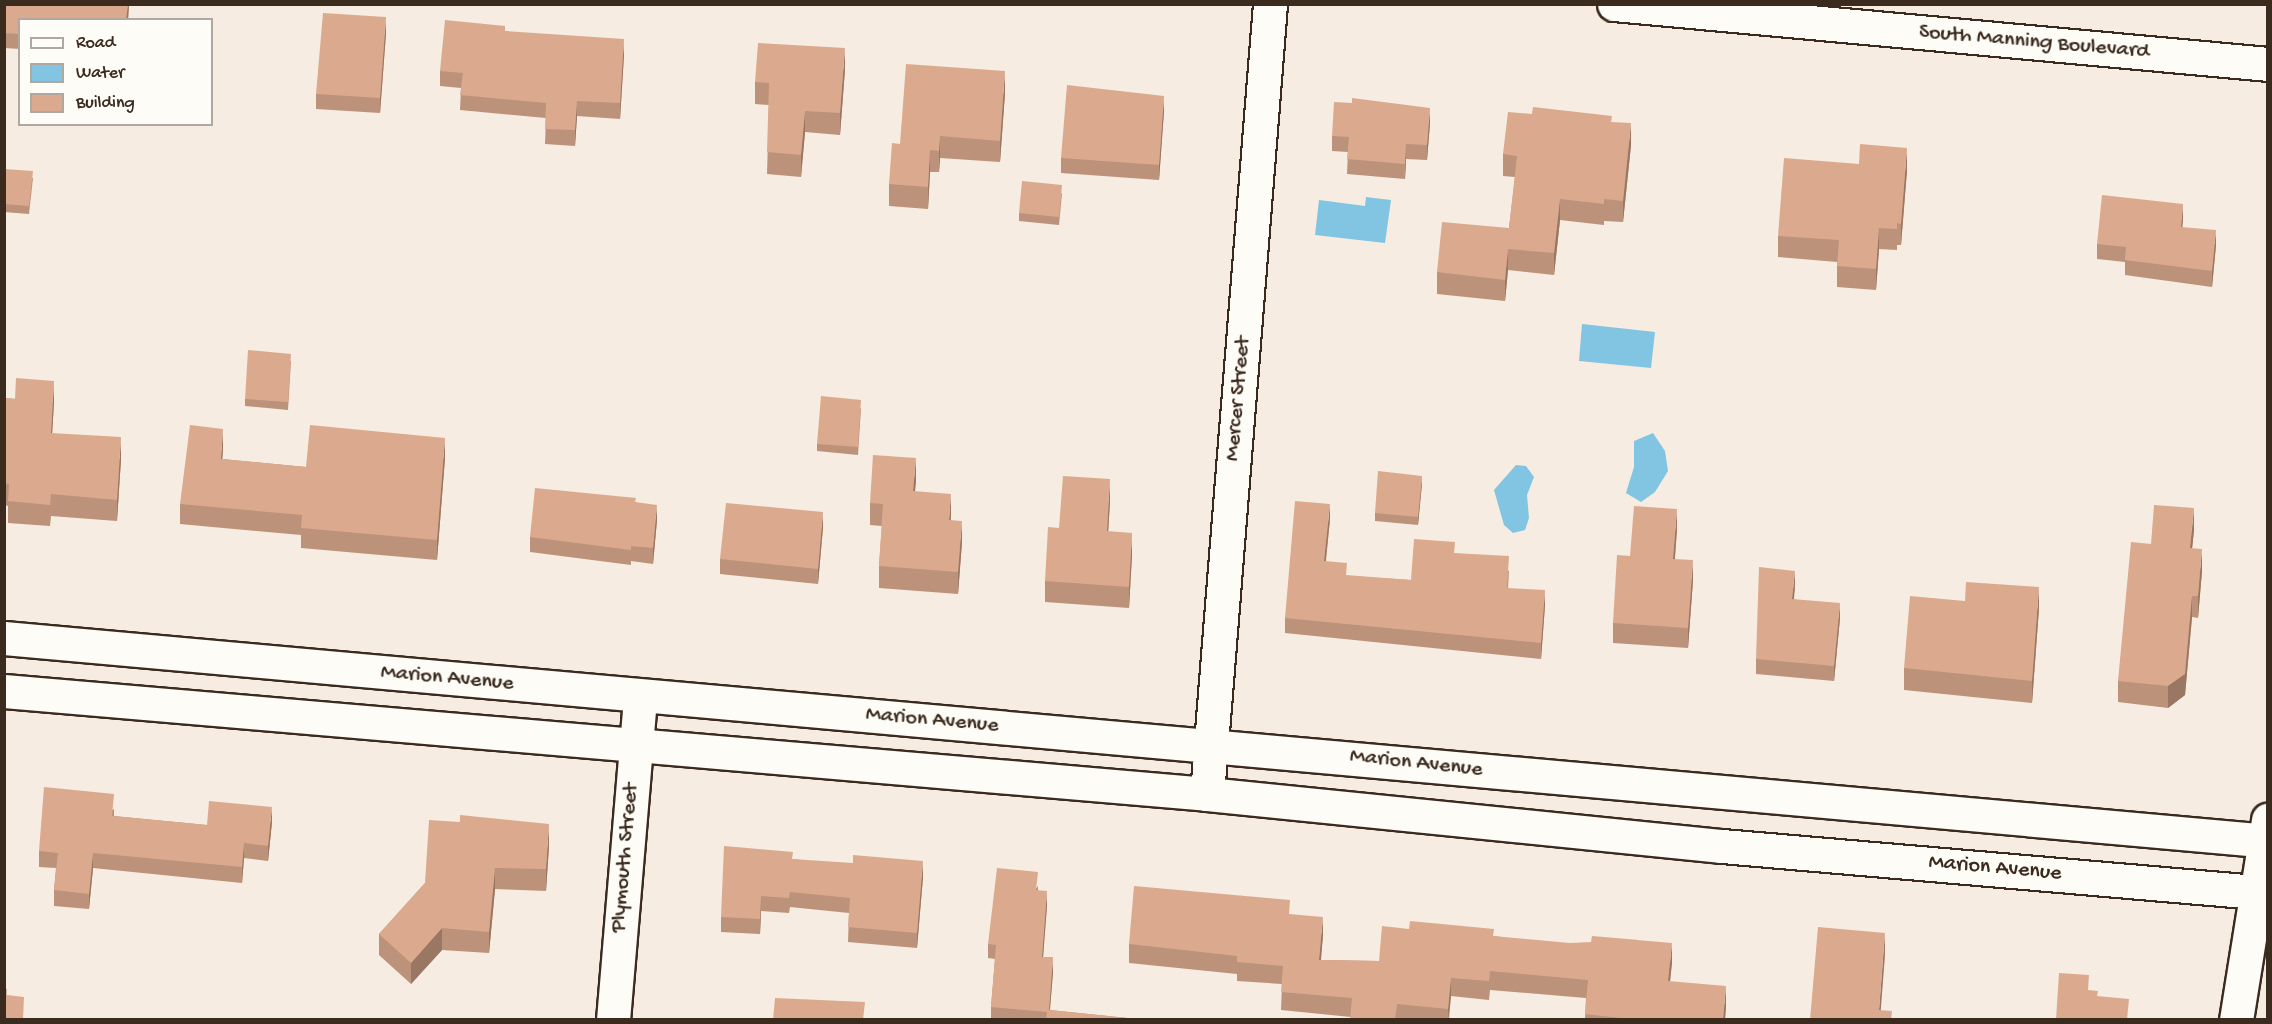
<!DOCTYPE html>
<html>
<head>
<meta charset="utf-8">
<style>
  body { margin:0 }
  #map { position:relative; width:2272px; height:1024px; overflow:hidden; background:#f6ece2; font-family:"Gochi Hand",sans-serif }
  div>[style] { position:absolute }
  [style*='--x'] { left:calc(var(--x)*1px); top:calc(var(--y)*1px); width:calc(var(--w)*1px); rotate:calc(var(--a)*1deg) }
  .water>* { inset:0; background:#81c5e2 }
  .roads { filter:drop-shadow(2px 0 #3b2a1e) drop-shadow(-2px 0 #3b2a1e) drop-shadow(0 2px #3b2a1e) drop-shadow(0 -2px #3b2a1e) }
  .street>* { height:33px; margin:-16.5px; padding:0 16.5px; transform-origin:16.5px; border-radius:16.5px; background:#fdfcf7 }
  .secondary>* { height:33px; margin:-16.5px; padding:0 16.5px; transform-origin:16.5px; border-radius:16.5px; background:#fdfcf7 }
  .wall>* { inset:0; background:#bc927a }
  .shaded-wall>* { inset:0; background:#997763 }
  .building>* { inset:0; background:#dbaa8e }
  span { translate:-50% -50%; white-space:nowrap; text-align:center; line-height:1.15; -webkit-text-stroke:4.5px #fdfcf7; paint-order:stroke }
  .street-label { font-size:22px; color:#3b2a1e }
  .frame { position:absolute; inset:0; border:6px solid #3b2a1e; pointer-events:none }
  .legend { position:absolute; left:18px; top:18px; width:195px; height:108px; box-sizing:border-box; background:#fdfcf7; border:2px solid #afa8a0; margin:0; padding:8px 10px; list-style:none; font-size:18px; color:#3b2a1e }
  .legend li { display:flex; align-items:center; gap:12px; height:30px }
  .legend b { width:30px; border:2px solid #afa8a0 }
</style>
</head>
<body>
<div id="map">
  <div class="water">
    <div style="clip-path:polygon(1366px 197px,1391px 200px,1385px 243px,1315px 235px,1319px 200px,1365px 206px)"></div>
    <div style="clip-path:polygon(1582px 324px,1655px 332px,1651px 368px,1579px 361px)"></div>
    <div style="clip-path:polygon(1653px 433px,1665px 451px,1668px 471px,1655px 492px,1641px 502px,1626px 493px,1634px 467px,1634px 441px)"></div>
    <div style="clip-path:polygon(1516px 465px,1526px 466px,1534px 477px,1527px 495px,1529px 518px,1525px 530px,1513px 533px,1504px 525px,1494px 490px)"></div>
  </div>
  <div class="roads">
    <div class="street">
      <div style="--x:4;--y:638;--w:2273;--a:5.12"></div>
      <div style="--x:4;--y:691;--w:1207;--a:4.89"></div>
      <div style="--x:1207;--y:794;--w:518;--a:5.77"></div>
      <div style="--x:1722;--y:846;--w:548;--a:4.92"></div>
      <div style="--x:1207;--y:794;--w:793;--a:-85.44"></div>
      <div style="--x:613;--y:1020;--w:324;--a:-85.2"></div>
      <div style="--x:2236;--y:1020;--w:203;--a:-80.9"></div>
    </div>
    <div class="secondary">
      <div style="--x:1614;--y:4;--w:657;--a:5.24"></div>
    </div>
  </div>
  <div class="wall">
    <div style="clip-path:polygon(4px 4px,129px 4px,128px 20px,20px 20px,20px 49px,4px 48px)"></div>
    <div style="clip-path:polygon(505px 31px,624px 55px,620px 119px,577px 116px,575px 146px,545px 144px,546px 118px,460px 110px,461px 88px,440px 86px,440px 71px)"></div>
    <div style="clip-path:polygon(386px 33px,380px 113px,316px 109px,316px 94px)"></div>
    <div style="clip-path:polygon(845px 69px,840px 135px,805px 132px,801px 177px,767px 174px,769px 105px,755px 104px,755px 82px)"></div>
    <div style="clip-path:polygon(1005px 93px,1000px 162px,940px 158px,939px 172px,930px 172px,928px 209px,889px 206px,889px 184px,900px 144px)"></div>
    <div style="clip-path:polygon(1164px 111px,1159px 180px,1061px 173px,1061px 158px)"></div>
    <div style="clip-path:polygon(1612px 122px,1631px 145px,1623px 222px,1604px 221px,1604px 225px,1560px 220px,1554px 275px,1508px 270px,1505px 301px,1437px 294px,1437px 272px,1509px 228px,1515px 177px,1503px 176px,1503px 154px)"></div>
    <div style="clip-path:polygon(1430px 123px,1427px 160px,1406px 159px,1405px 179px,1347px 174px,1348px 152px,1332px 151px,1332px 136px)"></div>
    <div style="clip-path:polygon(4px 169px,33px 178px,29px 214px,4px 212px)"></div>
    <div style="clip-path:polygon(1907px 170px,1901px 245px,1897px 245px,1897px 250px,1879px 249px,1876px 290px,1837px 287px,1837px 262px,1778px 257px,1778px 236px)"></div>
    <div style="clip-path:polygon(1062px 193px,1059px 225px,1019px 221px,1019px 213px)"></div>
    <div style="clip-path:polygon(2183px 219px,2182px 227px,2216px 245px,2212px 287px,2125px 275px,2125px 262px,2097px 259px,2097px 244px)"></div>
    <div style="clip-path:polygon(291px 361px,288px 410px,245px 406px,245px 399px)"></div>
    <div style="clip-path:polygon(4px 398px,54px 402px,52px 433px,121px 459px,117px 521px,51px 516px,50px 526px,8px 523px,8px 506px,4px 505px)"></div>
    <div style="clip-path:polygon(861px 408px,858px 455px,817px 451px,817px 444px)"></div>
    <div style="clip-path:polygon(223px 449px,222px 459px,306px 467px,445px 458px,437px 560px,301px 548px,301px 535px,180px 524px,180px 504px)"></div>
    <div style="clip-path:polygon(916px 480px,915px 491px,951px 520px,962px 542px,958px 594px,879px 588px,879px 566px,882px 526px,870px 525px,870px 503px)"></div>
    <div style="clip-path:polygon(1422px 483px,1418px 525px,1375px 521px,1375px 513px)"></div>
    <div style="clip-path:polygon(1110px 501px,1108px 531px,1132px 555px,1129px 608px,1045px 602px,1045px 581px,1059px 528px)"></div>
    <div style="clip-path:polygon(636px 502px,657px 520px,653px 564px,631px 561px,631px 565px,530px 552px,530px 537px)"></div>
    <div style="clip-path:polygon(1330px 519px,1326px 561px,1347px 576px,1411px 580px,1455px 553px,1509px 571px,1508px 588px,1545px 605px,1541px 659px,1285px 633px,1285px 618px)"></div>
    <div style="clip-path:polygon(823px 527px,818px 584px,720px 574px,720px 559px)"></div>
    <div style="clip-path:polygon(1677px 529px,1675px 559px,1693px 580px,1688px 648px,1613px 643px,1613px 623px,1630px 556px)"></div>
    <div style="clip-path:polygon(2194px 530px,2192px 548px,2202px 571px,2198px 618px,2192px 617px,2185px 695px,2168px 708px,2118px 702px,2118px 681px,2151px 544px)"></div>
    <div style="clip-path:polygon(1795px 586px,1794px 599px,1840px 618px,1834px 681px,1756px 674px,1756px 659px)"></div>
    <div style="clip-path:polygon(2039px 608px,2032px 703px,1904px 690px,1904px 668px)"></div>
    <div style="clip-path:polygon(114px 809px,114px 816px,207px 825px,272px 822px,268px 861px,244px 858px,242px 883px,93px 868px,89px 909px,54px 906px,54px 890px,56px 868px,39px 867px,39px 851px)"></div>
    <div style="clip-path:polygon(549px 846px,546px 891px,495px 889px,489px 953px,442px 950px,411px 984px,379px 955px,379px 934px,425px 883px)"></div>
    <div style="clip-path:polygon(793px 859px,923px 877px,917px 948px,848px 942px,849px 913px,790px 907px,789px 913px,761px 911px,760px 934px,721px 932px,721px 917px)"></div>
    <div style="clip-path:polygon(1038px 886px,1038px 890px,1047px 905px,1043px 957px,1053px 972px,1050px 1010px,1147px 1020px,991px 1020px,991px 1007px,995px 959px,988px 958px,988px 944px)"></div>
    <div style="clip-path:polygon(1290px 914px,1323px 935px,1321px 960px,1379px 961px,1409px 929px,1494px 936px,1672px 962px,1670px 982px,1726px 1005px,1725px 1020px,1585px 1020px,1586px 998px,1490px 990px,1489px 1000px,1451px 996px,1449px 1020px,1350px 1020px,1351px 1017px,1281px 1010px,1282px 984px,1237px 981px,1237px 974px,1129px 963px,1129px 944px)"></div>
  </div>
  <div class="shaded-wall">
    <div style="clip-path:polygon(128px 4px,129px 4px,128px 20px,126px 20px)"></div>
    <div style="clip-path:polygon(386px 17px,386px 33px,380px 113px,380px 98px)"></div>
    <div style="clip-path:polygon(624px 39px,624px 55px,620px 119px,620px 103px)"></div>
    <div style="clip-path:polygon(845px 48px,845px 69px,840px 135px,840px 113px)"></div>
    <div style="clip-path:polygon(1005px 71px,1005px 93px,1000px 162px,1000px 141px)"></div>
    <div style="clip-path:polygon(1164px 96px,1164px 111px,1159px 180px,1159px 165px)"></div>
    <div style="clip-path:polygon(577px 101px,577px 116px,575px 146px,575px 130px)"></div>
    <div style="clip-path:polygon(1430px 108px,1430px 123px,1427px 160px,1427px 145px)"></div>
    <div style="clip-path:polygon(805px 111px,805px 132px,801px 177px,801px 155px)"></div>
    <div style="clip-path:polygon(1631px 123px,1631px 145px,1623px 222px,1623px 201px)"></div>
    <div style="clip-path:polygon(940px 136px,940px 158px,939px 172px,939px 151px)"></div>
    <div style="clip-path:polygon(1406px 144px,1406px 159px,1405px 179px,1405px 164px)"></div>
    <div style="clip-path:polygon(1907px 148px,1907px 170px,1901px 245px,1901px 224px)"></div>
    <div style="clip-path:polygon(930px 150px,930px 172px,928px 209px,928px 187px)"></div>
    <div style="clip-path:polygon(1560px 199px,1560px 220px,1554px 275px,1554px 253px)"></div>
    <div style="clip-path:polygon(2183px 204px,2183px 219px,2181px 242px,2181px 227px)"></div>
    <div style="clip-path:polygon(1879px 228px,1879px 249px,1876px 290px,1876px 269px)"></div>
    <div style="clip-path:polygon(2216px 230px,2216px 245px,2212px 287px,2212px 271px)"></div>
    <div style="clip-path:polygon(1508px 249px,1508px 270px,1505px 301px,1505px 280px)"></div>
    <div style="clip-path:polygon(54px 381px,54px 402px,51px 454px,51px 433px)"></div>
    <div style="clip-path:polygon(223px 429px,223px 449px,221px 479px,221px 459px)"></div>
    <div style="clip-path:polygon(121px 437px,121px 459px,117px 521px,117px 500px)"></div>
    <div style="clip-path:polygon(445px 438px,445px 458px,437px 560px,437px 540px)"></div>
    <div style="clip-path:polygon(916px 458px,916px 480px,913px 513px,913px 491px)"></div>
    <div style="clip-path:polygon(1422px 476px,1422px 483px,1418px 525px,1418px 517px)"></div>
    <div style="clip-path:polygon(1110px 479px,1110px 501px,1107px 553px,1107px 531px)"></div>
    <div style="clip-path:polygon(951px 494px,951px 516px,949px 541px,949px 520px)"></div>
    <div style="clip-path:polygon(1330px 504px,1330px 519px,1324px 576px,1324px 561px)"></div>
    <div style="clip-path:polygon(657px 505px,657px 520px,653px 564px,653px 548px)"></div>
    <div style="clip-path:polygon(2194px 508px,2194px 530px,2190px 569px,2190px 548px)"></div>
    <div style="clip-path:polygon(1677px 509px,1677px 529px,1673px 579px,1673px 559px)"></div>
    <div style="clip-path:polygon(823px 512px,823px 527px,818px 584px,818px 569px)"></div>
    <div style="clip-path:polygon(962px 521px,962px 542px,958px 594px,958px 572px)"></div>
    <div style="clip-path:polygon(1132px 533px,1132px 555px,1129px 608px,1129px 587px)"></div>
    <div style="clip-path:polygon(2202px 549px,2202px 571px,2198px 618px,2198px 596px)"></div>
    <div style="clip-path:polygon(1693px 560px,1693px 580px,1688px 648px,1688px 628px)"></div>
    <div style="clip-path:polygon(1795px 571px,1795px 586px,1792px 614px,1792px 599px)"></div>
    <div style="clip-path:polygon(2039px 587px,2039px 608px,2032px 703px,2032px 681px)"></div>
    <div style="clip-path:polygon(1545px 590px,1545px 605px,1541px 659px,1541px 643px)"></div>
    <div style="clip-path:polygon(2192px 596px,2192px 617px,2185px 695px,2168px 708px,2168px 686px)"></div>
    <div style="clip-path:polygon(1840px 603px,1840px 618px,1834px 681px,1834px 666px)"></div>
    <div style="clip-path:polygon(272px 807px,272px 822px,268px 861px,268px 846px)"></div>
    <div style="clip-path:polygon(549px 824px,549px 846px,546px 891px,546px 869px)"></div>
    <div style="clip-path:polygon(244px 843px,244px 858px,242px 883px,242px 867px)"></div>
    <div style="clip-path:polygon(93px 853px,93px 868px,89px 909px,89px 894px)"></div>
    <div style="clip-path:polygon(923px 861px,923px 877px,917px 948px,917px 933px)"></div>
    <div style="clip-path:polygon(495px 868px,495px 889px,489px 953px,489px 932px)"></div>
    <div style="clip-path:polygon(1047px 891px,1047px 905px,1042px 971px,1042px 957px)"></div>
    <div style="clip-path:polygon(761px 896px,761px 911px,760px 934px,760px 919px)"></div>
    <div style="clip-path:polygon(1323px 917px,1323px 935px,1319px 979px,1319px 960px)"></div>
    <div style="clip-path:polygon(442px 928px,442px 950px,411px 984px,411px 963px)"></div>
    <div style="clip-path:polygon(1885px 933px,1885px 955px,1880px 1020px,1879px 1010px)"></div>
    <div style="clip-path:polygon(1672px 943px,1672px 962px,1668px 1000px,1668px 981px)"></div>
    <div style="clip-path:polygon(1053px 957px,1053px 972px,1049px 1020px,1049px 1010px)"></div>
    <div style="clip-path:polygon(1451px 978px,1451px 996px,1448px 1020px,1448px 1009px)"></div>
    <div style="clip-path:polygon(1726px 986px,1726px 1005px,1725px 1020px,1723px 1020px)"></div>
  </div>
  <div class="building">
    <div style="clip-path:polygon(4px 4px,128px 4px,126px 20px,20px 20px,20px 34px,4px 33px)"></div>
    <div style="clip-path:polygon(323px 13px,386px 17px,380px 98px,316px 94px)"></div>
    <div style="clip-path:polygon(445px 20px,505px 26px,505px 31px,624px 39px,620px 103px,577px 101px,575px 130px,545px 129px,546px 103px,460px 95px,463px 73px,440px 71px)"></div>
    <div style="clip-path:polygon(758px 43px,845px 48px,840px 113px,805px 111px,801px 155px,767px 152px,769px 83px,755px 82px)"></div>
    <div style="clip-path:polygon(906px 64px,1005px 71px,1000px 141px,940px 136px,939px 151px,930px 150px,928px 187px,889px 184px,892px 143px,900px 144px)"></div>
    <div style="clip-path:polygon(1067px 85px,1164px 96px,1159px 165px,1061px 158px)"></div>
    <div style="clip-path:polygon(1352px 98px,1430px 108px,1427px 145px,1406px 144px,1405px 164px,1347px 159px,1349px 137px,1332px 136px,1334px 102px,1352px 103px)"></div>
    <div style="clip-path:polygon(1533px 107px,1612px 116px,1611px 122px,1631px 123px,1623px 201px,1604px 199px,1604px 204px,1560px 199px,1554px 253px,1508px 249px,1505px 280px,1437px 272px,1442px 222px,1509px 228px,1517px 156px,1503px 154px,1508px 112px,1532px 114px)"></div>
    <div style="clip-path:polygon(1860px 144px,1907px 148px,1901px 224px,1897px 223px,1897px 229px,1879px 228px,1876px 269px,1837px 266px,1839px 240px,1778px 236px,1784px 158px,1859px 164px)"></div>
    <div style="clip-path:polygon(4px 169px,33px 171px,29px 206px,4px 204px)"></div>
    <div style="clip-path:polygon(1022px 181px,1062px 185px,1059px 217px,1019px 213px)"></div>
    <div style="clip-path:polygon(2102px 195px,2183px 204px,2181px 227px,2216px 230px,2212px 271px,2125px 260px,2126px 247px,2097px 244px)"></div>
    <div style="clip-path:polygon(248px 350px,291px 354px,288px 402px,245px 399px)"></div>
    <div style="clip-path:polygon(16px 378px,54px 381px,51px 433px,121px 437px,117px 500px,51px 494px,50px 505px,8px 501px,9px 484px,4px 484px,4px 398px,15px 399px)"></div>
    <div style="clip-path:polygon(821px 396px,861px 400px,858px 447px,817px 444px)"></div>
    <div style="clip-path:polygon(190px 425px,223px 429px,221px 459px,306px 467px,310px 425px,445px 438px,437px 540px,301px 528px,302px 515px,180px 504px)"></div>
    <div style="clip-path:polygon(873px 455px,916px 458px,913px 491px,951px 494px,949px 520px,962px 521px,958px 572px,879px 566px,883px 504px,870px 503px)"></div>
    <div style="clip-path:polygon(1378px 471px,1422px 476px,1418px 517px,1375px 513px)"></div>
    <div style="clip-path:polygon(1063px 476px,1110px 479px,1107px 531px,1132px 533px,1129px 587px,1045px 581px,1048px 527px,1059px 528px)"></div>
    <div style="clip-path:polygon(535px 488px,636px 498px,635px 502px,657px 505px,653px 548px,631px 546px,631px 550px,530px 537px)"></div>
    <div style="clip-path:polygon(1295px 501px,1330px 504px,1324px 561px,1347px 563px,1346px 575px,1411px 580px,1414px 539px,1455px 542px,1454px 553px,1509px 556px,1507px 588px,1545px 590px,1541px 643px,1285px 618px)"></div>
    <div style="clip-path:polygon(726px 503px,823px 512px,818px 569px,720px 559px)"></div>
    <div style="clip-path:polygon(2154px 505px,2194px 508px,2190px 548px,2202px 549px,2198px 596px,2192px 596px,2185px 674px,2168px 686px,2118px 681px,2131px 542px,2151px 544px)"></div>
    <div style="clip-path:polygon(1634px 506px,1677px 509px,1673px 559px,1693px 560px,1688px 628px,1613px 623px,1617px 555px,1630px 556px)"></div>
    <div style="clip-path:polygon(1759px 567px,1795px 571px,1792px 599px,1840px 603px,1834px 666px,1756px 659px)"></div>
    <div style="clip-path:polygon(1966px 582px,2039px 587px,2032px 681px,1904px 668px,1910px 596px,1965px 601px)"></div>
    <div style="clip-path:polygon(44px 787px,114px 794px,112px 816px,207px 825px,209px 801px,272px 807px,268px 846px,244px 843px,242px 867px,93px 853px,89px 894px,54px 890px,58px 853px,39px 851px)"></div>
    <div style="clip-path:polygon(460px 815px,549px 824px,546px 869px,495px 868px,489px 932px,442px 928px,411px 963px,379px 934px,425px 883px,429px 820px,460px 822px)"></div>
    <div style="clip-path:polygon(724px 846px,793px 852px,792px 859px,853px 863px,853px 855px,923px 861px,917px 933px,848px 927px,850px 898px,790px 892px,789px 898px,761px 896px,760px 919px,721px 917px)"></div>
    <div style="clip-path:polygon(997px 868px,1038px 872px,1036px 890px,1047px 891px,1042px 957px,1053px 957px,1049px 1010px,1147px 1020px,1046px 1020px,1047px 1012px,991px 1007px,996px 945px,988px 944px)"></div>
    <div style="clip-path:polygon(1134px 886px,1290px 900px,1289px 914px,1323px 917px,1319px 960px,1379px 961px,1382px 926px,1409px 929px,1410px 921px,1494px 929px,1493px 936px,1570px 943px,1591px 942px,1592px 936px,1672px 943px,1668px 981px,1726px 986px,1723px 1020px,1640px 1020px,1585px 1014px,1588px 980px,1490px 971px,1489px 981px,1451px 978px,1448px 1009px,1397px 1004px,1395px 1020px,1350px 1020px,1352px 998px,1281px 992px,1283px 966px,1237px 962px,1237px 956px,1129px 944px)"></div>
    <div style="clip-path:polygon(1818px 927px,1885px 933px,1879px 1010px,1892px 1011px,1891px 1020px,1810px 1020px)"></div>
    <div style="clip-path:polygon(2059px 973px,2089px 975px,2088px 990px,2098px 991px,2097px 996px,2129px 999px,2127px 1020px,2056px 1020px)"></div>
    <div style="clip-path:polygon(4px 988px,7px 989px,7px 995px,24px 997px,23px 1020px,4px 1020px)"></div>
    <div style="clip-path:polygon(775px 998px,865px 1002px,863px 1020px,773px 1020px)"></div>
  </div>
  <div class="street-label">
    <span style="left:2034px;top:43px;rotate:5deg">South Manning Boulevard</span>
    <span style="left:1239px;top:399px;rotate:-85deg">Mercer Street</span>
    <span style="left:447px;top:679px;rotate:5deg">Marion Avenue</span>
    <span style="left:932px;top:721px;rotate:5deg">Marion Avenue</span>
    <span style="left:1416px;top:764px;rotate:6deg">Marion Avenue</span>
    <span style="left:626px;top:858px;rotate:-85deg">Plymouth Street</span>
    <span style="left:1995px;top:869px;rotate:5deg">Marion Avenue</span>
  </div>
  <div class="frame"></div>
  <ul class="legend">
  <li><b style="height:8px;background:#fdfcf7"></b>Road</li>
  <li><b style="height:16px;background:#81c5e2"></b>Water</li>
  <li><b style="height:16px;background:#dbaa8e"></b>Building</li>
  </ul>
</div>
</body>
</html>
